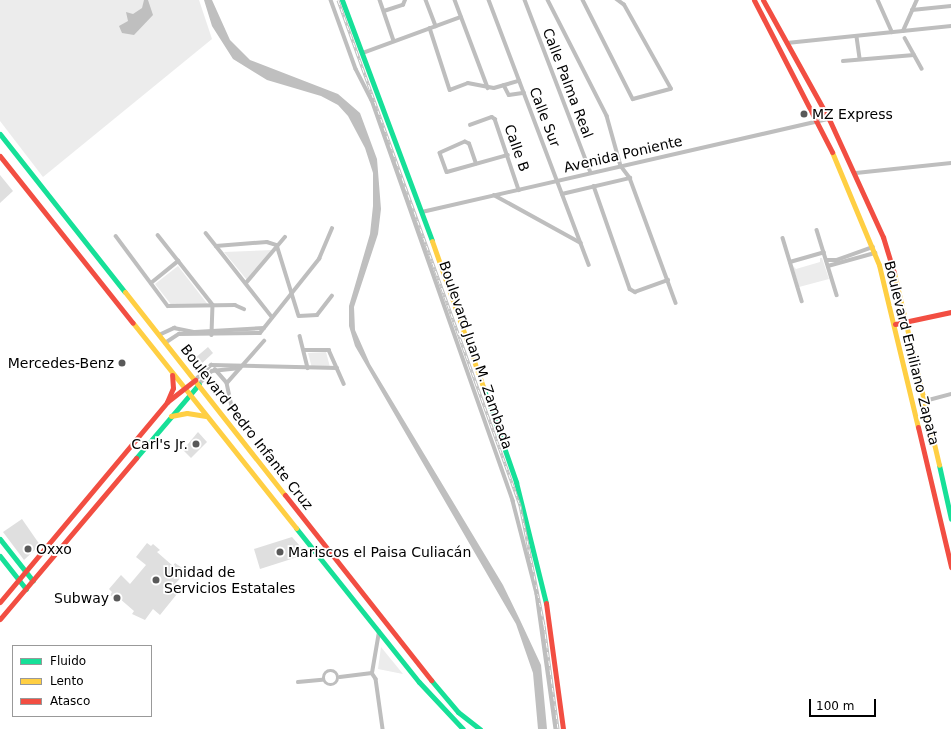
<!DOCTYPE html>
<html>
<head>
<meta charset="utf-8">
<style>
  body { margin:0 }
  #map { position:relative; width:951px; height:729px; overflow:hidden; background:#fff; font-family:"DejaVu Sans",sans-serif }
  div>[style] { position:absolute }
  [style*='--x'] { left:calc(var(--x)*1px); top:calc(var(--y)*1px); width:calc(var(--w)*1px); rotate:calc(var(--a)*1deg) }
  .green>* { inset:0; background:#ececec }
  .water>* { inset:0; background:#bfbfbf }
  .building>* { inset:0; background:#dfdfdf }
  .street>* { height:3.5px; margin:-1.75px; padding:0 1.75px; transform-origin:1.75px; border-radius:1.75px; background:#bebebe }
  .street>.ring { margin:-1.75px; padding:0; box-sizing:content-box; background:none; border:3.5px solid #bebebe; border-radius:50% }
  .fast>* { height:5px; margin:-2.5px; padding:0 2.5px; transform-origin:2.5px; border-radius:2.5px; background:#16e098 }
  .slow>* { height:5px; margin:-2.5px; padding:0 2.5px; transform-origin:2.5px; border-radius:2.5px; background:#ffcf43 }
  .jam>* { height:5px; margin:-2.5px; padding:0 2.5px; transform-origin:2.5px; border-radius:2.5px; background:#f24e42 }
  .rail>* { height:3px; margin-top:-1.5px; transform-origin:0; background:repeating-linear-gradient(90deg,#fff 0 4.5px,#bebebe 0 9px); box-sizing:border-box; border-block:1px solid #bebebe }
  .dots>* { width:11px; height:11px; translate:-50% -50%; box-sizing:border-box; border:2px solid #fff; border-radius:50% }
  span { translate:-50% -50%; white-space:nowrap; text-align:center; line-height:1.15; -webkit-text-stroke:3.5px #fff; paint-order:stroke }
  .street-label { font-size:14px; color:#000 }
  .poi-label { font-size:14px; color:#000 }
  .left { translate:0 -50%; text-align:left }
  .right { translate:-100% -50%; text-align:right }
  .legend { position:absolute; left:12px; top:645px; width:140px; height:72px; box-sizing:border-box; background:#fff; border:1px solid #999; margin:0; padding:5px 7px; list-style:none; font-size:12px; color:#000 }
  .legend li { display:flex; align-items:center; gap:8px; height:20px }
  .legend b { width:20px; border:1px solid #999 }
  .scale { position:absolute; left:809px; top:699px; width:67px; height:18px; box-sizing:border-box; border:2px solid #000; border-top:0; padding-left:5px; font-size:12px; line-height:14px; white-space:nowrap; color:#000; -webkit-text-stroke:3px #fff; paint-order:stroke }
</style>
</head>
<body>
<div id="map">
  <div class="green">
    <div style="clip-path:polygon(0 0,199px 0,212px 39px,43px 177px,0 121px)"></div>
    <div style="clip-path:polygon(273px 250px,247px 280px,224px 252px)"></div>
    <div style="clip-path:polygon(820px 258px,822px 258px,829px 279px,799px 287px,793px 266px,796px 269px,820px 262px)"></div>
    <div style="clip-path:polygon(178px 266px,209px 306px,173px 307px,155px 284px)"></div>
    <div style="clip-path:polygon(326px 352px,330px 367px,312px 368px,308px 353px)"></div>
    <div style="clip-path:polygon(381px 647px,403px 674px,378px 669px)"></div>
  </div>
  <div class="water">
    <div style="clip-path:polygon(144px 0,148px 0,153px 15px,134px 35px,122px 33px,119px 26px,128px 21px,126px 12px,133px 14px,142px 8px)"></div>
    <div style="clip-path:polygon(204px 0,212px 0,230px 40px,250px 60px,338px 94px,360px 113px,377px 159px,381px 209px,378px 234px,354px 307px,355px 330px,370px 364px,503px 585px,520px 620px,541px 665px,547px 729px,538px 729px,533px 673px,516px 624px,355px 346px,349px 326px,349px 306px,370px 234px,373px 206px,373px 173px,365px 148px,348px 116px,338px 105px,321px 96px,267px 80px,233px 59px,212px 26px)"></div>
  </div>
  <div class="building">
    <div style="clip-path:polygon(0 175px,13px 191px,0 203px)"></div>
    <div style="clip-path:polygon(208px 347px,213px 353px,198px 367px,194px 359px)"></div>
    <div style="clip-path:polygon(198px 432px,207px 442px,191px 458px,183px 450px)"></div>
    <div style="clip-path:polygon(22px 519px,40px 545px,24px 560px,3px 532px)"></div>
    <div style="clip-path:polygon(292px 537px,307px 554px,260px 569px,254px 549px)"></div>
    <div style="clip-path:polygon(147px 543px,151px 546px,153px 544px,160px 550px,157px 552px,173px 566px,175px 563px,182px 568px,180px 571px,184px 574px,175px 584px,181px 589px,160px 615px,153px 609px,145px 620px,132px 614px,134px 611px,119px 598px,117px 600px,110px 595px,112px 592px,109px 589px,121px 575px,130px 584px,146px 565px,136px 557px)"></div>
  </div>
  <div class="street">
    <div style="--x:331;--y:0;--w:73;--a:70.1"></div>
    <div style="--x:356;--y:69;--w:35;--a:63"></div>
    <div style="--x:372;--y:100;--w:425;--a:70.6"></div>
    <div style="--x:513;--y:501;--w:96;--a:75.5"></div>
    <div style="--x:537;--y:594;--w:136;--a:82"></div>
    <div style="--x:380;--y:0;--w:43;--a:71.1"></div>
    <div style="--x:426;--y:0;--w:28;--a:69"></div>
    <div style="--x:455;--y:0;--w:94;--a:69.4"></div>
    <div style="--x:489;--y:0;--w:283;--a:69.3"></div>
    <div style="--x:525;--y:0;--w:185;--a:69.1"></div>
    <div style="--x:548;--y:0;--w:130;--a:63"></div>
    <div style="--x:607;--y:116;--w:52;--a:74.4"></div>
    <div style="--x:621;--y:166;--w:15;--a:53"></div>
    <div style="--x:630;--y:178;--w:133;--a:69.8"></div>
    <div style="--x:583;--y:0;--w:111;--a:63.2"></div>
    <div style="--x:633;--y:99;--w:39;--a:-15"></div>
    <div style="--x:671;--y:89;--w:96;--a:-119.2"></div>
    <div style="--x:624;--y:5;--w:9;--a:-144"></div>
    <div style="--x:878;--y:0;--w:35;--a:66"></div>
    <div style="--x:912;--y:10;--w:39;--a:-6"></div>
    <div style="--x:384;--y:11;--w:20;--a:-18"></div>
    <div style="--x:403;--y:5;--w:5;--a:-68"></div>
    <div style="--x:430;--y:28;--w:65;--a:72.1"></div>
    <div style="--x:450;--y:90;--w:19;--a:-21"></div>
    <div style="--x:468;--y:83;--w:26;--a:11"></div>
    <div style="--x:494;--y:88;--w:26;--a:-16"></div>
    <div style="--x:903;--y:31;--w:34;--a:-66"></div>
    <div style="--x:857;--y:37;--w:22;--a:82"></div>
    <div style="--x:905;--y:38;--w:35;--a:61"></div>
    <div style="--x:787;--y:43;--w:165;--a:-5.9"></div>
    <div style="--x:363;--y:53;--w:104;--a:-20.2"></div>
    <div style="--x:843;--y:61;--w:71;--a:-4.8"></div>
    <div style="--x:504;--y:85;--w:11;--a:63"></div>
    <div style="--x:509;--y:95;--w:15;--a:-8"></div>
    <div style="--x:470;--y:125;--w:23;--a:-20"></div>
    <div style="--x:492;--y:117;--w:4;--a:34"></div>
    <div style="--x:495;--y:119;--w:75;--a:71.3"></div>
    <div style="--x:476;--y:164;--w:21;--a:-109"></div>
    <div style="--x:469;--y:144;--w:4;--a:-153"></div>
    <div style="--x:465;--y:142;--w:27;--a:156"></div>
    <div style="--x:440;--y:153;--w:20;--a:70"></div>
    <div style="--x:447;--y:172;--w:63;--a:-15.6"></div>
    <div style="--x:856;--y:173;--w:96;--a:-6"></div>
    <div style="--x:594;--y:186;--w:109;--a:70.7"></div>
    <div style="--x:630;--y:289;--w:6;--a:31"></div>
    <div style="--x:635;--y:292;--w:35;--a:-20"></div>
    <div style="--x:562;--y:194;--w:70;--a:-13.2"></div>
    <div style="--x:494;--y:195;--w:99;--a:28.9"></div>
    <div style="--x:422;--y:212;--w:417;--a:-12.9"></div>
    <div style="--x:817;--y:230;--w:68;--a:72.9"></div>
    <div style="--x:206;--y:233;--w:107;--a:51.8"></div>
    <div style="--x:158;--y:235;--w:89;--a:51.8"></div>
    <div style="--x:213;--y:305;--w:30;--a:92"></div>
    <div style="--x:116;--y:236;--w:87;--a:53.4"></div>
    <div style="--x:168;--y:306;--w:67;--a:-0.9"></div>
    <div style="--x:235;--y:305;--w:10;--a:24"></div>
    <div style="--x:783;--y:238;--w:66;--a:73.2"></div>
    <div style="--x:216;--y:246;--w:51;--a:-4.5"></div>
    <div style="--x:267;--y:242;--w:10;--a:17"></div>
    <div style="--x:277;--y:245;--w:74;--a:72.8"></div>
    <div style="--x:299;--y:316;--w:18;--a:-3"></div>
    <div style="--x:317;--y:315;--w:24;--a:-52"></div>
    <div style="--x:826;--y:260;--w:11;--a:0"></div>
    <div style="--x:837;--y:260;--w:38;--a:-20"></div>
    <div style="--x:790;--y:262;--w:35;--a:-16"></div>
    <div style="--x:828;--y:266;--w:49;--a:-15.5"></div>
    <div style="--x:151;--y:283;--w:35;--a:-39"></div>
    <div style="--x:246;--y:283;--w:60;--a:-49.7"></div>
    <div style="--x:159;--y:335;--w:17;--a:-25"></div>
    <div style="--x:174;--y:328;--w:21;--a:11"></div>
    <div style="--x:195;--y:332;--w:69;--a:-3.3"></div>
    <div style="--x:300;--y:336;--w:33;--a:76"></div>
    <div style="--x:165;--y:343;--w:17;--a:-33"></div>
    <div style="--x:179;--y:334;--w:81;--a:-0.7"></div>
    <div style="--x:260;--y:333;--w:95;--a:-51.4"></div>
    <div style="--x:319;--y:259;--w:33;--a:-67"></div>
    <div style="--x:304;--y:350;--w:25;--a:0"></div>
    <div style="--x:329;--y:350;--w:37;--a:66"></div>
    <div style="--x:215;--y:369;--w:18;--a:49"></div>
    <div style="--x:227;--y:383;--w:25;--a:78"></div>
    <div style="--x:195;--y:380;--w:22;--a:-43"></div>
    <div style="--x:211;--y:365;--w:126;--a:1.4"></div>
    <div style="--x:227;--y:383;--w:56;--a:-48.6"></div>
    <div style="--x:199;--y:384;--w:18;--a:-45"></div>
    <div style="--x:212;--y:371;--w:28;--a:-6"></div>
    <div style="--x:925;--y:401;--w:27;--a:-15"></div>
    <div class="ring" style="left:324px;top:671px;width:10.5px;height:10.5px"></div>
    <div style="--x:372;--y:673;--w:7;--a:56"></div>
    <div style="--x:376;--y:679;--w:50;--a:82"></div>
    <div style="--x:372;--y:673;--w:42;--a:-80.3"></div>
    <div style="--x:340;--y:677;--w:32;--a:-7"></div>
    <div style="--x:298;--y:682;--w:24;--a:-5"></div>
  </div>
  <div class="fast">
    <div style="--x:342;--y:0;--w:257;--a:69.5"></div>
    <div style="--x:0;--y:134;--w:201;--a:51.7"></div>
    <div style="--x:483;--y:387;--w:101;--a:70.8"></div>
    <div style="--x:516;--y:482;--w:125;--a:76.1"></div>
    <div style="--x:136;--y:458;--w:97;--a:-49.6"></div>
    <div style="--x:939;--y:465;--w:55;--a:77.5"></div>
    <div style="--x:296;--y:528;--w:197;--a:51.4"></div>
    <div style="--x:419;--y:682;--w:64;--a:46.9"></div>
    <div style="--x:0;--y:539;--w:53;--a:51.8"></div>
    <div style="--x:0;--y:556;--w:42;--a:51.8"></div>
    <div style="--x:431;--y:680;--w:42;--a:49.8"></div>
    <div style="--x:458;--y:712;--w:28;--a:38"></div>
  </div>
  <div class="slow">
    <div style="--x:832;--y:152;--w:122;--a:67.4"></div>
    <div style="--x:879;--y:265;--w:167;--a:76.5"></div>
    <div style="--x:432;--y:241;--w:155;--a:70.7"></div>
    <div style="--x:894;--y:273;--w:197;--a:76.8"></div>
    <div style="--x:125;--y:292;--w:258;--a:51.8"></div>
    <div style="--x:133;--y:323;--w:262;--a:51.5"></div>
    <div style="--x:171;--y:416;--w:16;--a:-11"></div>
    <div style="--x:187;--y:413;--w:19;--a:9"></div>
  </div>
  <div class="jam">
    <div style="--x:754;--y:0;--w:171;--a:62.8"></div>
    <div style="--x:763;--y:0;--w:136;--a:61"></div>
    <div style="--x:829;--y:119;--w:130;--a:65.4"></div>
    <div style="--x:883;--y:237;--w:38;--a:73"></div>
    <div style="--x:0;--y:156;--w:213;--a:51.5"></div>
    <div style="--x:895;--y:324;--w:57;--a:-12.1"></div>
    <div style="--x:167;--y:402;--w:15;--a:-67"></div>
    <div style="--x:173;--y:388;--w:13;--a:-94"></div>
    <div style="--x:918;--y:427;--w:144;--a:76.7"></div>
    <div style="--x:285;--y:495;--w:236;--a:51.7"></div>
    <div style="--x:0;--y:602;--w:261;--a:-50.1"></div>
    <div style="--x:167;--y:402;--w:36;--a:-38"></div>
    <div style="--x:546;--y:603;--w:127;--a:82.3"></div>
    <div style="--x:0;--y:619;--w:211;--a:-49.8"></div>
  </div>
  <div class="rail">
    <div style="--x:338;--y:0;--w:537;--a:70.18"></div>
    <div style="--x:520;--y:505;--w:122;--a:78.7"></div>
    <div style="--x:544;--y:625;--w:105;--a:82.3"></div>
  </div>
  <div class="dots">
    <div style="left:804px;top:114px;background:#595959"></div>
    <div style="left:122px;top:363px;background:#595959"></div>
    <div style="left:196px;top:444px;background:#595959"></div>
    <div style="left:28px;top:549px;background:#595959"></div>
    <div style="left:280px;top:552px;background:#595959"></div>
    <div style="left:156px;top:580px;background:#595959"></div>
    <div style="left:117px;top:598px;background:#595959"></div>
  </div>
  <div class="street-label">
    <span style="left:568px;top:83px;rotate:69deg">Calle Palma Real</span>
    <span style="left:545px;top:117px;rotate:69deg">Calle Sur</span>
    <span style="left:517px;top:148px;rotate:71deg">Calle B</span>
    <span style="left:623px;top:154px;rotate:-13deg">Avenida Poniente</span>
    <span style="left:912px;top:353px;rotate:76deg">Boulevard Emiliano Zapata</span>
    <span style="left:476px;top:355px;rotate:71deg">Boulevard Juan M. Zambada</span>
    <span style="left:247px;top:427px;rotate:52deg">Boulevard Pedro Infante Cruz</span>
  </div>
  <div class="poi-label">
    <span class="left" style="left:812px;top:114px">MZ Express</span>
    <span class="right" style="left:114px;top:363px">Mercedes-Benz</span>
    <span class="right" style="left:188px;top:444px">Carl's Jr.</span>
    <span class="left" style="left:36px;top:549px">Oxxo</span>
    <span class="left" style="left:288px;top:552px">Mariscos el Paisa Culiacán</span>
    <span class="left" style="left:164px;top:580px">Unidad de<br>Servicios Estatales</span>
    <span class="right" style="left:109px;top:598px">Subway</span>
  </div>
  <ul class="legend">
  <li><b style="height:5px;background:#16e098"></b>Fluido</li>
  <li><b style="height:5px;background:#ffcf43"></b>Lento</li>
  <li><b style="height:5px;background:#f24e42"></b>Atasco</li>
  </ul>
  <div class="scale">100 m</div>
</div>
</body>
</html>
